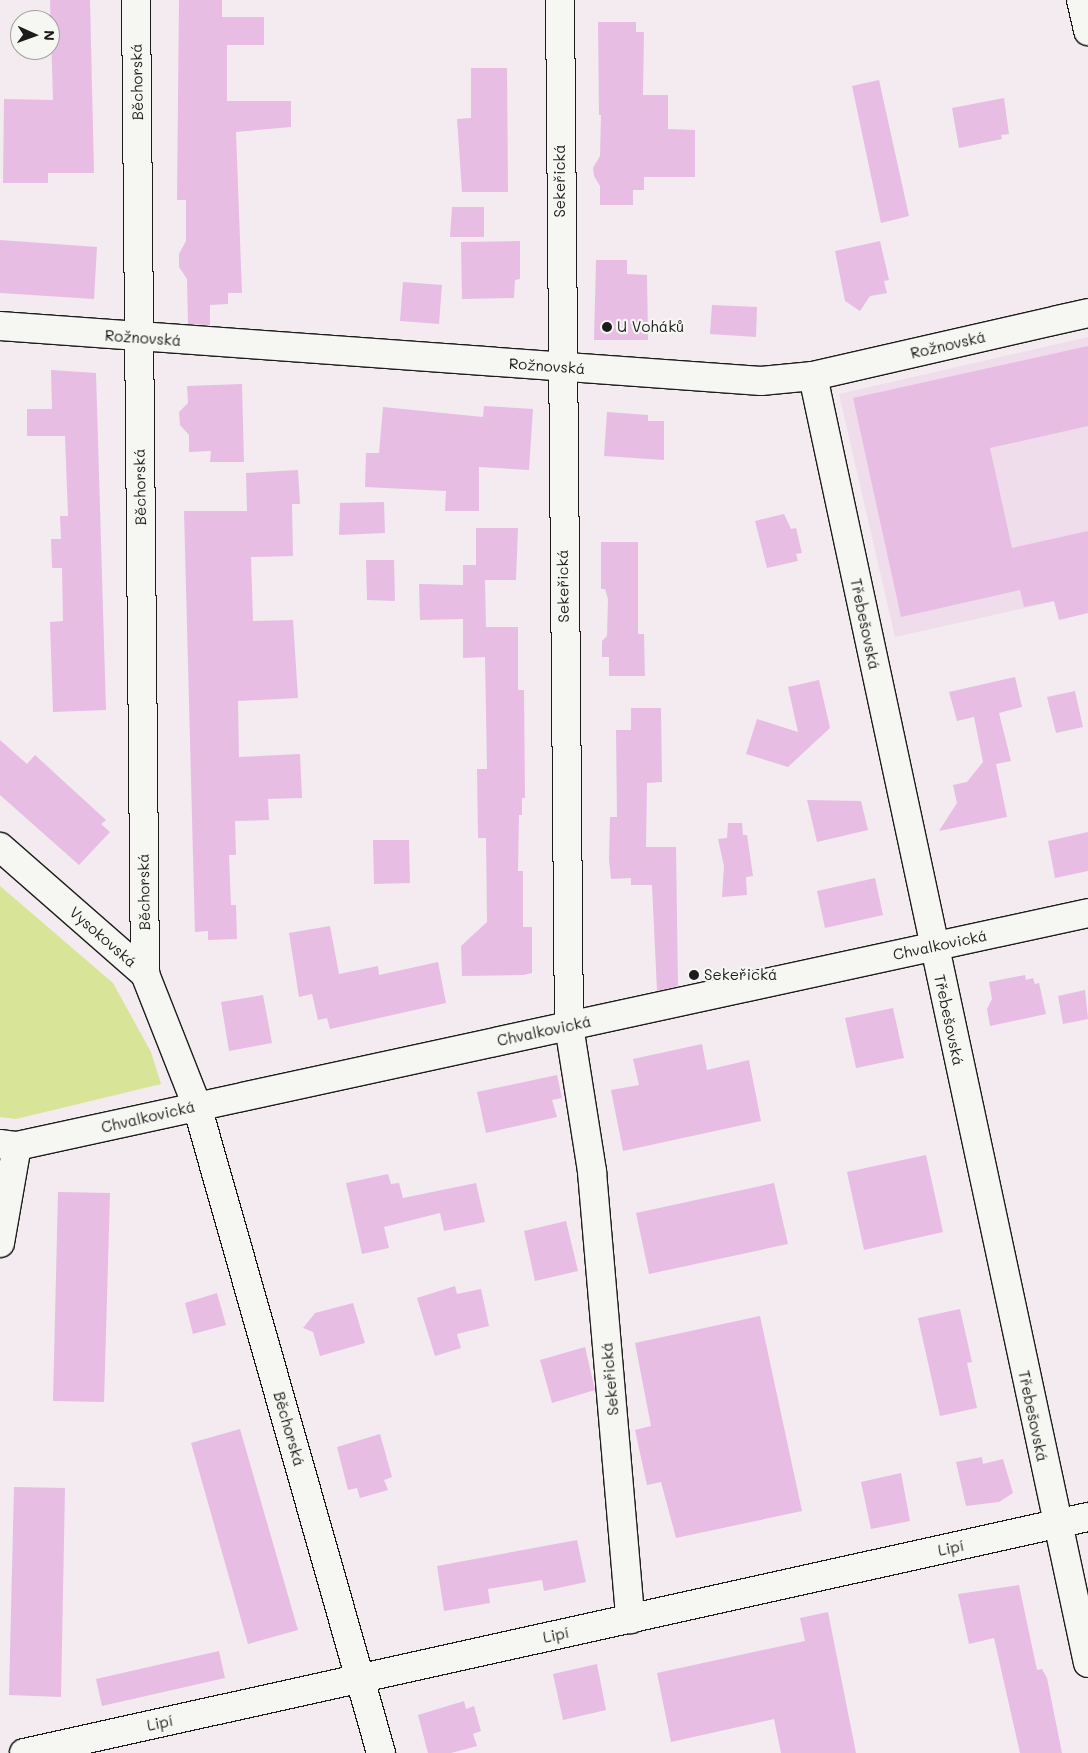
<!DOCTYPE html>
<html>
<head>
<meta charset="utf-8">
<style>
  body { margin:0 }
  #map { position:relative; width:1088px; height:1753px; overflow:hidden; background:#f3ebef; font-family:Mali,sans-serif }
  div>[style] { position:absolute }
  [style*='--x'] { left:calc(var(--x)*1px); top:calc(var(--y)*1px); width:calc(var(--w)*1px); rotate:calc(var(--a)*1deg) }
  .built>* { inset:0; background:#efddec }
  .green>* { inset:0; background:#d8e497 }
  .building>* { inset:0; background:#e7bde4 }
  .roads { filter:drop-shadow(1px 0 #1c1c1c) drop-shadow(-1px 0 #1c1c1c) drop-shadow(0 1px #1c1c1c) drop-shadow(0 -1px #1c1c1c) }
  .street>* { height:28px; margin:-14px; padding:0 14px; transform-origin:14px; border-radius:14px; background:#f6f6f2 }
  .dots>* { width:14px; height:14px; translate:-50% -50%; box-sizing:border-box; border:2px solid #f6f6f2; border-radius:50% }
  span { translate:-50% -50%; white-space:nowrap; text-align:center; line-height:1.15; -webkit-text-stroke:4.5px #f6f6f2; paint-order:stroke }
  .street-label { font-size:15px; color:#1c1c1c }
  .poi-label { font-size:15px; color:#1c1c1c }
  .left { translate:0 -50%; text-align:left }
  .north { position:absolute; left:10px; top:10px; width:50px; height:50px; box-sizing:border-box; background:#f6f6f2; border:1px solid #9f9f9c; border-radius:50%; rotate:92deg; font-size:14px; font-weight:700; line-height:20px; text-align:center; color:#1c1c1c }
  .north::after { content:''; display:block; margin:auto; width:18px; height:22px; background:#1c1c1c; clip-path:polygon(50% 0,100% 100%,50% 72%,0 100%) }
</style>
</head>
<body>
<div id="map">
  <div class="built">
    <div style="clip-path:polygon(1088px 337px,1088px 594px,895px 637px,839px 394px)"></div>
  </div>
  <div class="green">
    <div style="clip-path:polygon(0 886px,113px 983px,151px 1052px,161px 1084px,16px 1119px,0 1117px)"></div>
  </div>
  <div class="building">
    <div style="clip-path:polygon(50px 0,90px 0,94px 173px,48px 173px,48px 183px,3px 183px,4px 99px,53px 100px)"></div>
    <div style="clip-path:polygon(179px 0,222px 0,222px 17px,264px 17px,264px 45px,227px 45px,227px 101px,291px 101px,291px 127px,236px 132px,242px 293px,228px 293px,228px 304px,210px 305px,210px 325px,188px 324px,187px 279px,179px 267px,179px 254px,186px 241px,186px 200px,177px 200px)"></div>
    <div style="clip-path:polygon(598px 22px,636px 22px,636px 32px,644px 32px,643px 95px,668px 95px,668px 129px,695px 130px,695px 177px,644px 177px,644px 190px,633px 190px,633px 205px,600px 205px,600px 186px,594px 176px,593px 168px,600px 156px,601px 115px,599px 115px)"></div>
    <div style="clip-path:polygon(471px 68px,507px 68px,508px 192px,462px 192px,457px 119px,471px 118px)"></div>
    <div style="clip-path:polygon(879px 80px,909px 216px,881px 223px,852px 86px)"></div>
    <div style="clip-path:polygon(1004px 98px,1009px 134px,1001px 135px,1002px 139px,959px 148px,952px 108px)"></div>
    <div style="clip-path:polygon(452px 207px,484px 207px,484px 237px,450px 237px)"></div>
    <div style="clip-path:polygon(0 240px,97px 247px,94px 299px,0 293px)"></div>
    <div style="clip-path:polygon(520px 241px,520px 279px,515px 280px,514px 298px,462px 299px,461px 242px)"></div>
    <div style="clip-path:polygon(880px 241px,889px 280px,884px 281px,887px 293px,870px 296px,860px 311px,845px 301px,835px 251px)"></div>
    <div style="clip-path:polygon(596px 260px,627px 260px,627px 274px,647px 275px,648px 340px,594px 340px)"></div>
    <div style="clip-path:polygon(403px 282px,442px 285px,439px 324px,400px 321px)"></div>
    <div style="clip-path:polygon(712px 305px,757px 307px,756px 337px,710px 334px)"></div>
    <div style="clip-path:polygon(1088px 346px,1088px 426px,990px 448px,1012px 548px,1088px 531px,1088px 613px,1059px 620px,1054px 601px,1024px 607px,1020px 590px,901px 617px,853px 398px)"></div>
    <div style="clip-path:polygon(51px 370px,96px 373px,106px 710px,53px 712px,50px 622px,63px 621px,62px 568px,52px 568px,51px 539px,61px 539px,60px 516px,68px 516px,65px 436px,27px 436px,27px 409px,52px 409px)"></div>
    <div style="clip-path:polygon(242px 384px,244px 462px,210px 462px,211px 451px,189px 452px,189px 435px,180px 425px,179px 412px,188px 403px,187px 386px)"></div>
    <div style="clip-path:polygon(484px 406px,533px 409px,529px 470px,479px 467px,479px 511px,445px 511px,446px 491px,365px 487px,366px 453px,379px 453px,383px 407px,483px 417px)"></div>
    <div style="clip-path:polygon(607px 412px,648px 415px,648px 421px,664px 421px,664px 460px,604px 456px)"></div>
    <div style="clip-path:polygon(298px 470px,300px 504px,292px 504px,293px 556px,251px 557px,253px 621px,293px 620px,298px 698px,238px 701px,239px 757px,300px 754px,302px 798px,268px 799px,269px 820px,235px 821px,236px 855px,229px 855px,231px 905px,236px 905px,237px 939px,208px 940px,208px 931px,195px 932px,184px 511px,247px 511px,246px 473px)"></div>
    <div style="clip-path:polygon(384px 502px,385px 533px,339px 535px,340px 503px)"></div>
    <div style="clip-path:polygon(784px 514px,791px 529px,796px 528px,802px 553px,796px 554px,798px 561px,767px 568px,755px 521px)"></div>
    <div style="clip-path:polygon(476px 528px,518px 528px,516px 580px,485px 580px,486px 627px,518px 627px,518px 690px,524px 690px,525px 798px,522px 798px,522px 815px,519px 815px,518px 871px,523px 871px,523px 927px,532px 927px,532px 973px,523px 975px,462px 976px,461px 946px,487px 922px,486px 838px,478px 838px,477px 769px,487px 769px,485px 657px,463px 658px,463px 619px,420px 620px,419px 584px,463px 585px,463px 565px,476px 565px)"></div>
    <div style="clip-path:polygon(601px 542px,638px 542px,638px 634px,644px 634px,645px 676px,609px 676px,609px 657px,602px 657px,602px 641px,607px 636px,608px 599px,605px 589px,601px 589px)"></div>
    <div style="clip-path:polygon(366px 560px,394px 560px,395px 601px,367px 600px)"></div>
    <div style="clip-path:polygon(1015px 677px,1022px 707px,999px 713px,1011px 761px,996px 764px,1007px 817px,939px 831px,957px 803px,953px 785px,967px 782px,983px 762px,974px 717px,957px 721px,949px 692px)"></div>
    <div style="clip-path:polygon(819px 680px,830px 728px,788px 767px,746px 754px,757px 719px,798px 732px,788px 687px)"></div>
    <div style="clip-path:polygon(1075px 691px,1083px 727px,1056px 733px,1047px 697px)"></div>
    <div style="clip-path:polygon(631px 708px,661px 708px,662px 782px,647px 783px,646px 847px,676px 847px,678px 986px,657px 991px,652px 885px,631px 885px,631px 878px,611px 879px,609px 860px,610px 817px,617px 817px,616px 730px,631px 730px)"></div>
    <div style="clip-path:polygon(0 740px,27px 764px,35px 755px,106px 820px,101px 824px,110px 832px,79px 865px,0 795px)"></div>
    <div style="clip-path:polygon(807px 800px,861px 801px,868px 830px,817px 842px)"></div>
    <div style="clip-path:polygon(728px 823px,742px 823px,743px 835px,747px 835px,753px 876px,746px 877px,747px 895px,722px 897px,724px 866px,718px 839px,727px 838px)"></div>
    <div style="clip-path:polygon(1088px 832px,1088px 871px,1055px 878px,1048px 841px)"></div>
    <div style="clip-path:polygon(373px 840px,409px 840px,410px 883px,374px 884px)"></div>
    <div style="clip-path:polygon(875px 878px,883px 915px,825px 928px,817px 891px)"></div>
    <div style="clip-path:polygon(330px 926px,339px 974px,378px 966px,379px 975px,438px 962px,446px 1003px,330px 1029px,327px 1018px,318px 1020px,312px 994px,299px 997px,289px 933px)"></div>
    <div style="clip-path:polygon(1025px 975px,1026px 980px,1033px 978px,1035px 984px,1039px 983px,1046px 1014px,990px 1026px,987px 1009px,992px 999px,989px 982px)"></div>
    <div style="clip-path:polygon(1085px 990px,1088px 1019px,1063px 1024px,1058px 996px)"></div>
    <div style="clip-path:polygon(263px 995px,272px 1043px,229px 1051px,221px 1002px)"></div>
    <div style="clip-path:polygon(893px 1008px,904px 1058px,856px 1068px,845px 1018px)"></div>
    <div style="clip-path:polygon(702px 1044px,707px 1070px,749px 1060px,761px 1121px,623px 1151px,611px 1090px,639px 1085px,633px 1059px)"></div>
    <div style="clip-path:polygon(557px 1075px,562px 1098px,552px 1100px,557px 1117px,486px 1133px,477px 1092px)"></div>
    <div style="clip-path:polygon(926px 1155px,943px 1232px,864px 1250px,847px 1172px)"></div>
    <div style="clip-path:polygon(388px 1174px,391px 1184px,399px 1183px,403px 1198px,476px 1183px,485px 1222px,444px 1231px,440px 1213px,384px 1227px,389px 1248px,362px 1254px,346px 1183px)"></div>
    <div style="clip-path:polygon(774px 1183px,788px 1244px,649px 1274px,636px 1213px)"></div>
    <div style="clip-path:polygon(58px 1192px,110px 1193px,104px 1402px,53px 1401px)"></div>
    <div style="clip-path:polygon(566px 1221px,578px 1271px,535px 1281px,524px 1231px)"></div>
    <div style="clip-path:polygon(455px 1286px,457px 1294px,481px 1289px,489px 1326px,457px 1334px,461px 1348px,435px 1356px,417px 1298px)"></div>
    <div style="clip-path:polygon(217px 1293px,226px 1325px,193px 1334px,185px 1303px)"></div>
    <div style="clip-path:polygon(353px 1303px,365px 1343px,320px 1356px,313px 1332px,303px 1328px,315px 1313px)"></div>
    <div style="clip-path:polygon(960px 1309px,972px 1362px,967px 1363px,977px 1408px,940px 1416px,918px 1318px)"></div>
    <div style="clip-path:polygon(760px 1316px,802px 1511px,676px 1538px,661px 1482px,647px 1485px,635px 1430px,651px 1426px,635px 1343px)"></div>
    <div style="clip-path:polygon(585px 1347px,595px 1390px,552px 1403px,540px 1360px)"></div>
    <div style="clip-path:polygon(240px 1429px,298px 1630px,248px 1644px,191px 1443px)"></div>
    <div style="clip-path:polygon(380px 1434px,392px 1477px,384px 1480px,388px 1490px,360px 1498px,357px 1488px,348px 1490px,337px 1447px)"></div>
    <div style="clip-path:polygon(982px 1457px,983px 1464px,1003px 1459px,1013px 1493px,999px 1502px,966px 1506px,956px 1462px)"></div>
    <div style="clip-path:polygon(901px 1473px,910px 1521px,871px 1529px,861px 1482px)"></div>
    <div style="clip-path:polygon(14px 1487px,65px 1488px,61px 1697px,9px 1695px)"></div>
    <div style="clip-path:polygon(577px 1540px,586px 1582px,544px 1591px,542px 1580px,488px 1589px,490px 1603px,444px 1611px,437px 1566px)"></div>
    <div style="clip-path:polygon(1019px 1585px,1037px 1670px,1042px 1669px,1047px 1678px,1062px 1753px,1020px 1753px,994px 1638px,969px 1644px,958px 1594px)"></div>
    <div style="clip-path:polygon(828px 1612px,856px 1753px,781px 1753px,774px 1719px,671px 1742px,657px 1673px,805px 1641px,800px 1618px)"></div>
    <div style="clip-path:polygon(219px 1651px,225px 1678px,102px 1706px,96px 1679px)"></div>
    <div style="clip-path:polygon(597px 1664px,606px 1710px,563px 1720px,553px 1674px)"></div>
    <div style="clip-path:polygon(464px 1701px,466px 1709px,474px 1706px,481px 1731px,473px 1734px,477px 1746px,451px 1753px,428px 1753px,418px 1715px)"></div>
  </div>
  <div class="roads">
    <div class="street">
      <div style="--x:136;--y:0;--w:974;--a:89.47"></div>
      <div style="--x:560;--y:0;--w:1026;--a:89.5"></div>
      <div style="--x:569;--y:1026;--w:148;--a:81"></div>
      <div style="--x:592;--y:1172;--w:449;--a:85.1"></div>
      <div style="--x:1081;--y:0;--w:32;--a:77"></div>
      <div style="--x:0;--y:326;--w:763;--a:4.13"></div>
      <div style="--x:761;--y:381;--w:52;--a:-5.5"></div>
      <div style="--x:813;--y:376;--w:282;--a:-12.9"></div>
      <div style="--x:813;--y:376;--w:1316;--a:77.94"></div>
      <div style="--x:0;--y:847;--w:193;--a:41.2"></div>
      <div style="--x:145;--y:974;--w:142;--a:68.5"></div>
      <div style="--x:197;--y:1106;--w:673;--a:74.12"></div>
      <div style="--x:0;--y:1144;--w:17;--a:7"></div>
      <div style="--x:17;--y:1146;--w:1096;--a:-12.27"></div>
      <div style="--x:0;--y:1243;--w:98;--a:-80.1"></div>
      <div style="--x:24;--y:1753;--w:1090;--a:-12.51"></div>
    </div>
  </div>
  <div class="dots">
    <div style="left:607px;top:327px;background:#1c1c1c"></div>
    <div style="left:694px;top:975px;background:#1c1c1c"></div>
  </div>
  <div class="street-label">
    <span style="left:137px;top:82px;rotate:-91deg">Běchorská</span>
    <span style="left:560px;top:181px;rotate:-90deg">Sekeřická</span>
    <span style="left:143px;top:338px;rotate:4deg">Rožnovská</span>
    <span style="left:948px;top:345px;rotate:-13deg">Rožnovská</span>
    <span style="left:547px;top:366px;rotate:4deg">Rožnovská</span>
    <span style="left:140px;top:487px;rotate:-91deg">Běchorská</span>
    <span style="left:563px;top:586px;rotate:-91deg">Sekeřická</span>
    <span style="left:865px;top:624px;rotate:78deg">Třebešovská</span>
    <span style="left:144px;top:892px;rotate:-91deg">Běchorská</span>
    <span style="left:103px;top:937px;rotate:41deg">Vysokovská</span>
    <span style="left:940px;top:945px;rotate:-12deg">Chvalkovická</span>
    <span style="left:949px;top:1020px;rotate:78deg">Třebešovská</span>
    <span style="left:544px;top:1031px;rotate:-12deg">Chvalkovická</span>
    <span style="left:148px;top:1117px;rotate:-13deg">Chvalkovická</span>
    <span style="left:610px;top:1379px;rotate:-95deg">Sekeřická</span>
    <span style="left:1033px;top:1416px;rotate:78deg">Třebešovská</span>
    <span style="left:289px;top:1429px;rotate:74deg">Běchorská</span>
    <span style="left:951px;top:1548px;rotate:-12deg">Lipí</span>
    <span style="left:556px;top:1635px;rotate:-12deg">Lipí</span>
    <span style="left:160px;top:1723px;rotate:-12deg">Lipí</span>
  </div>
  <div class="poi-label">
    <span class="left" style="left:617px;top:327px">U Voháků</span>
    <span class="left" style="left:704px;top:975px">Sekeřická</span>
  </div>
  <div class="north">N</div>
</div>
</body>
</html>
